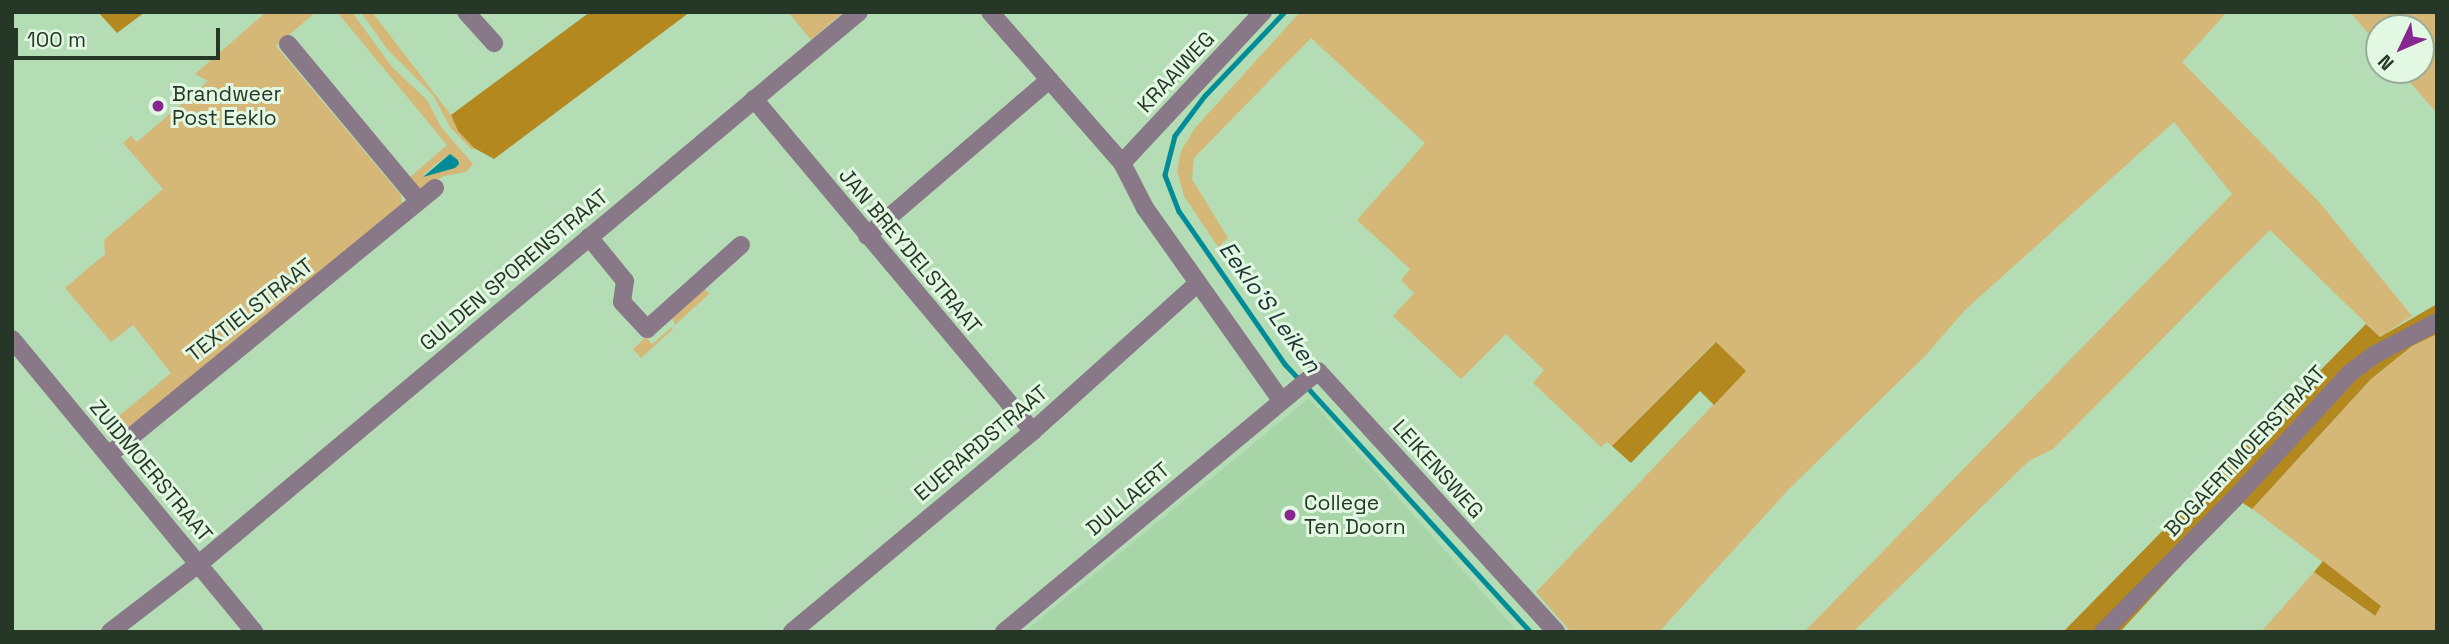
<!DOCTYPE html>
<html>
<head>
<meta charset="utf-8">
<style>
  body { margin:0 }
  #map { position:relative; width:2449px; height:644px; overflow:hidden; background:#b5ddb5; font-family:"Space Grotesk",sans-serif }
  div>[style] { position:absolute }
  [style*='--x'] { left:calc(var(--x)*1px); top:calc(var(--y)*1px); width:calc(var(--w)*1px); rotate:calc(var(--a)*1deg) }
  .built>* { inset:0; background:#a7d5a7 }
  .green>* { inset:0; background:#d5b777 }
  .forest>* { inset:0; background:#b2881f }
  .water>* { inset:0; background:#018c97 }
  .stream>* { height:4.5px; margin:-2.25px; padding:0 2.25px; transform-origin:2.25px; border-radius:2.25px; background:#018c97 }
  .minor>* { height:18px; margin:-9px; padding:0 9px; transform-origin:9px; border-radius:9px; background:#887888 }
  .dots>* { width:19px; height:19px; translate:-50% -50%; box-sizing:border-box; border:4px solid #e3f8e3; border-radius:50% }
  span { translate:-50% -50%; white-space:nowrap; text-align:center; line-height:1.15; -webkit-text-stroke:6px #e3f8e3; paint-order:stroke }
  .street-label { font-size:21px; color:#273727 }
  .poi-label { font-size:21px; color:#273727 }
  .left { translate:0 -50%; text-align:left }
  .water-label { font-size:23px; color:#1c3437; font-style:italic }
  .frame { position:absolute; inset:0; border:14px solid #273727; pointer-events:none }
  .north { position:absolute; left:2365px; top:14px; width:70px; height:70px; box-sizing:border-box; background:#e3f8e3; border:2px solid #98ab98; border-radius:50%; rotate:226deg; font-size:19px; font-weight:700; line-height:28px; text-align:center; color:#273727 }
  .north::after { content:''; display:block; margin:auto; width:24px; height:32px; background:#88268f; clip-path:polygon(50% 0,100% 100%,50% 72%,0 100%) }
  .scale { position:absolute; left:14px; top:28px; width:206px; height:32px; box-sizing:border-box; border:4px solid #273727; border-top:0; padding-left:9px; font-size:21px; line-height:24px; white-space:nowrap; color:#273727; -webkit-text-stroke:5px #e3f8e3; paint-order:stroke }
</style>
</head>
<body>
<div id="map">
  <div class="built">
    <div style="clip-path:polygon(1309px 398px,1518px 632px,1024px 632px)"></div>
  </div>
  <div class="green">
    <div style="clip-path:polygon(266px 12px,316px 12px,276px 46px,401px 195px,403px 207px,117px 439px,110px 439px,103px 429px,171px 373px,133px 325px,111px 342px,65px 288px,105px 254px,104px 240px,163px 189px,123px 143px,131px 136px,137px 142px,208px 81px,195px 74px)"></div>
    <div style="clip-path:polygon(evenodd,337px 12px,352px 12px,392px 67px,427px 100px,441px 127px,473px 164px,466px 172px,444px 176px,421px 189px,407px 180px,447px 145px,337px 12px,450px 154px,450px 170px,423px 175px,436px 164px,450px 154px)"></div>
    <div style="clip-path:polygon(361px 12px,372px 12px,451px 115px,458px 131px,474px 148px,472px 150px,450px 127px,433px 95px,387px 49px)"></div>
    <div style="clip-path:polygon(788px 12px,843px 12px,811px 40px)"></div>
    <div style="clip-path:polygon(1300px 12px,2227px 12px,2182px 62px,2320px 203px,2412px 316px,2380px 337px,2270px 230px,2053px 449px,2029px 461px,1853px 632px,1804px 632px,2232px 194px,2174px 122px,1965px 310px,1925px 356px,1789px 489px,1659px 632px,1571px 632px,1536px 592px,1745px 371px,1715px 342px,1612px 446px,1607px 442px,1601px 447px,1533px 383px,1544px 370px,1506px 334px,1461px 379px,1393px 316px,1414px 293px,1401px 280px,1410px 269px,1357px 220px,1425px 143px,1311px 38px,1194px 158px,1192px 179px,1228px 238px,1218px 247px,1184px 196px,1177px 171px,1181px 151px,1195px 128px)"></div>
    <div style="clip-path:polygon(2350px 12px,2437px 12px,2437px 113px,2399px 70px,2421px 70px,2421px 28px,2379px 28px,2379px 46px)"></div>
    <div style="clip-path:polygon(703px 287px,709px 294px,675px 325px,671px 315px)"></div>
    <div style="clip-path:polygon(672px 327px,673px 329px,641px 358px,633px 349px,646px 337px,652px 344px)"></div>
    <div style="clip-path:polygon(2437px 334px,2437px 632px,2261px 632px,2314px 572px,2374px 616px,2381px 606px,2252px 509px,2371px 379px,2412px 346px)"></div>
  </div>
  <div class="forest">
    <div style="clip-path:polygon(98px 12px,145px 12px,117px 33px)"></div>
    <div style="clip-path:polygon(590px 12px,690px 12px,494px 159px,474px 148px,458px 131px,451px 115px)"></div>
    <div style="clip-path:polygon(2437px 304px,2437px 334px,2412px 346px,2371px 379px,2252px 509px,2240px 501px,2120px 632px,2063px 632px,2366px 324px,2380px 337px)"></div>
    <div style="clip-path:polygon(1716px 342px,1746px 371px,1714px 405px,1700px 391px,1631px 463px,1612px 446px)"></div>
    <div style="clip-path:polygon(2323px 561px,2381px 606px,2375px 616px,2314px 572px)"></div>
  </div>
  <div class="water">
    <div style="clip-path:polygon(450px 154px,458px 160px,459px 164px,455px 168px,423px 177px)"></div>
  </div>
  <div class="stream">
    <div style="--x:1285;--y:12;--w:116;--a:133.6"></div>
    <div style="--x:1205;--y:96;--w:50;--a:126.9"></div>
    <div style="--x:1175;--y:136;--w:40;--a:104.4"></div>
    <div style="--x:1165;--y:175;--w:39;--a:69"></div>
    <div style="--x:1179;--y:211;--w:186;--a:55.3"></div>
    <div style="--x:1285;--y:364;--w:23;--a:47"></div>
    <div style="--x:1307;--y:387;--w:332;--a:47.6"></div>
  </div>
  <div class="minor">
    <div style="--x:466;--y:12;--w:42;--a:47.9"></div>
    <div style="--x:990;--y:12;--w:201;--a:48.8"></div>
    <div style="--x:1122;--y:163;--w:51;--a:62.9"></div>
    <div style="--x:1145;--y:208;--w:235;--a:54.7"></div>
    <div style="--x:288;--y:44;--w:204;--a:50.2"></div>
    <div style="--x:754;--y:99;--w:434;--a:50"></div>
    <div style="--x:1122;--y:163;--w:207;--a:-47"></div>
    <div style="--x:867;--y:236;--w:240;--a:-40.6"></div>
    <div style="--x:589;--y:237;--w:57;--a:50.7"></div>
    <div style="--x:625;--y:281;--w:21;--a:98"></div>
    <div style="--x:622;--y:302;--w:37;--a:47"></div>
    <div style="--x:647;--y:329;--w:126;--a:-41.8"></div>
    <div style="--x:12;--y:339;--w:380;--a:50.4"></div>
    <div style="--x:110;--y:454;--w:420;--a:-39.3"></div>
    <div style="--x:110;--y:632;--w:113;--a:-37.5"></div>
    <div style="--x:200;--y:563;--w:859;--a:-39.9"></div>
    <div style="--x:792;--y:632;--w:314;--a:-39.8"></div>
    <div style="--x:1033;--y:431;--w:220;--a:-41.9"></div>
    <div style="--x:1004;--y:632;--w:408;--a:-39.7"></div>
    <div style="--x:1318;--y:371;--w:353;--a:47.6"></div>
    <div style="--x:2103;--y:632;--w:190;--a:-45.4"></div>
    <div style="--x:2236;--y:497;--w:168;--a:-47.4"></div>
    <div style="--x:2350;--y:373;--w:30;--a:-37"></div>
    <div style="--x:2374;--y:355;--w:71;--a:-27.6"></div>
  </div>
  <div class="dots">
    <div style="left:158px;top:106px;background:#88268f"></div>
    <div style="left:1290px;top:515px;background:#88268f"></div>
  </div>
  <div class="street-label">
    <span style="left:1176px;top:72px;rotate:-47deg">KRAAIWEG</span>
    <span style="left:910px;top:251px;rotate:50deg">JAN BREYDELSTRAAT</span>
    <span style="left:514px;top:270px;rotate:-40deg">GULDEN SPORENSTRAAT</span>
    <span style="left:250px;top:310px;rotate:-38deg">TEXTIELSTRAAT</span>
    <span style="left:981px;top:443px;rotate:-40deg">EUERARDSTRAAT</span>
    <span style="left:2245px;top:451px;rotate:-47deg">BOGAERTMOERSTRAAT</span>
    <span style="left:1438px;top:469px;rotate:48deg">LEIKENSWEG</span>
    <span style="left:151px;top:471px;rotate:50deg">ZUIDMOERSTRAAT</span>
    <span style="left:1128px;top:499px;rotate:-40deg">DULLAERT</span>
  </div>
  <div class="poi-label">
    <span class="left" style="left:172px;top:106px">Brandweer<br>Post Eeklo</span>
    <span class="left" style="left:1304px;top:515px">College<br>Ten Doorn</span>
  </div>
  <div class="water-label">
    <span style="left:1270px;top:307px;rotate:54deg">Eeklo'S Leiken</span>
  </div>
  <div class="frame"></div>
  <div class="north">N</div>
  <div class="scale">100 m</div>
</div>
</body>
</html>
